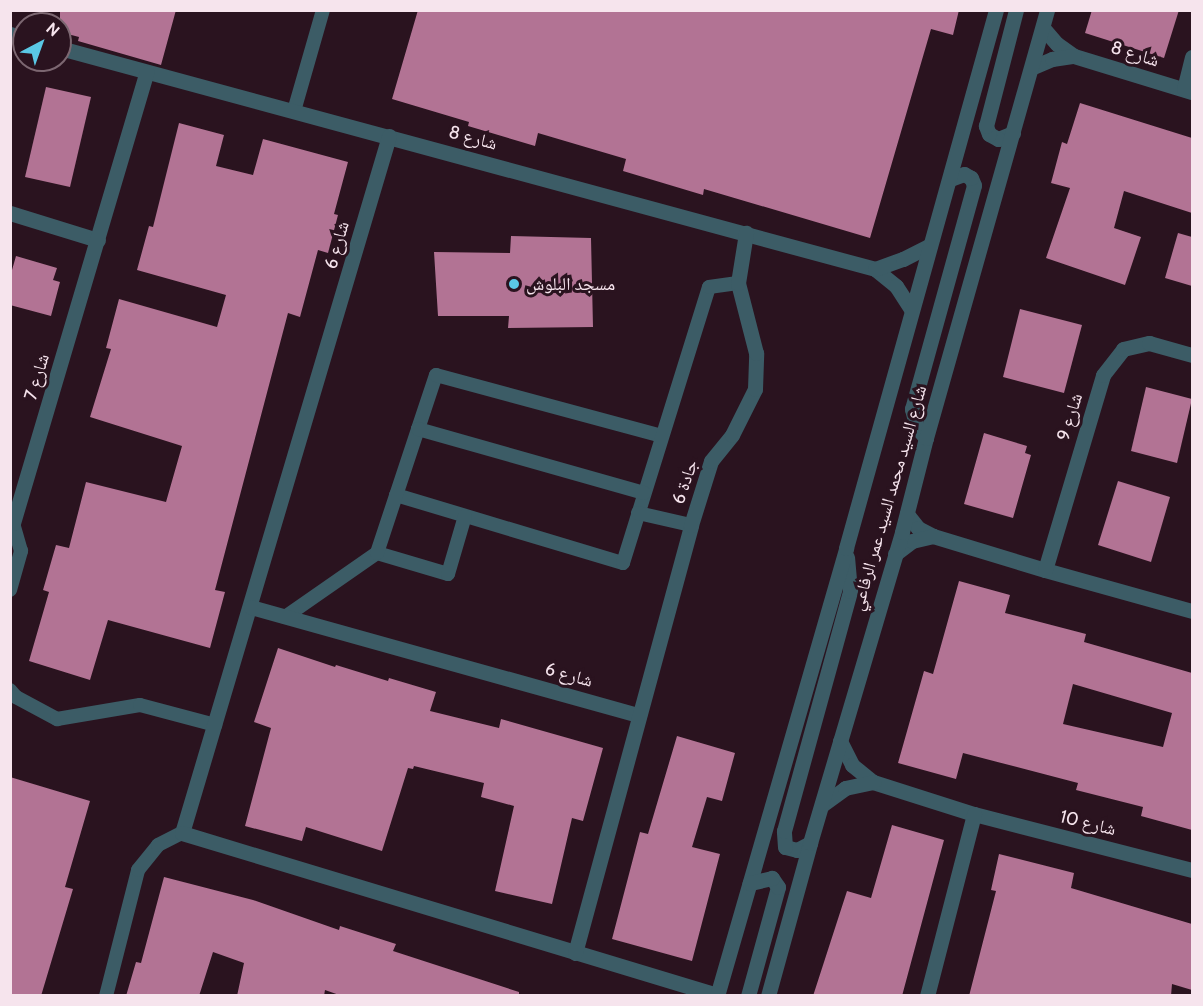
<!DOCTYPE html>
<html>
<head>
<meta charset="utf-8">
<style>
  body { margin:0 }
  #map { position:relative; width:1203px; height:1006px; overflow:hidden; background:#2a131f; font-family:Cabin,"Noto Naskh Arabic",sans-serif }
  div>[style] { position:absolute }
  [style*='--x'] { left:calc(var(--x)*1px); top:calc(var(--y)*1px); width:calc(var(--w)*1px); rotate:calc(var(--a)*1deg) }
  .building>* { inset:0; background:#b27394 }
  .service>* { height:14px; margin:-7px; padding:0 7px; transform-origin:7px; border-radius:7px; background:#3c5c66 }
  .minor>* { height:15px; margin:-7.5px; padding:0 7.5px; transform-origin:7.5px; border-radius:7.5px; background:#3c5c66 }
  .tertiary>* { height:15px; margin:-7.5px; padding:0 7.5px; transform-origin:7.5px; border-radius:7.5px; background:#3c5c66 }
  .dots>* { width:16px; height:16px; translate:-50% -50%; box-sizing:border-box; border:3px solid #2a131f; border-radius:50% }
  span { translate:-50% -50%; white-space:nowrap; text-align:center; line-height:1.15; -webkit-text-stroke:6px #2a131f; paint-order:stroke }
  .street-label { font-size:18px; color:#f6e4ed }
  .poi-label { font-size:18px; color:#f6e4ed }
  .left { translate:0 -50%; text-align:left }
  .frame { position:absolute; inset:0; border:12px solid #f6e4ed; pointer-events:none }
  .north { position:absolute; left:12px; top:12px; width:60px; height:60px; box-sizing:border-box; background:#2a131f; border:2px solid #7c6771; border-radius:50%; rotate:41deg; font-size:16px; font-weight:700; line-height:24px; text-align:center; color:#f6e4ed }
  .north::after { content:''; display:block; margin:auto; width:21px; height:27px; background:#5ac8e5; clip-path:polygon(50% 0,100% 100%,50% 72%,0 100%) }
</style>
</head>
<body>
<div id="map">
  <div class="building">
    <div style="clip-path:polygon(60px 10px,176px 10px,161px 65px,78px 41px,79px 37px,60px 32px)"></div>
    <div style="clip-path:polygon(418px 10px,959px 10px,953px 35px,931px 29px,870px 238px,704px 189px,703px 195px,623px 171px,626px 159px,538px 133px,535px 146px,468px 126px,469px 122px,392px 99px)"></div>
    <div style="clip-path:polygon(1092px 10px,1179px 10px,1164px 58px,1085px 33px)"></div>
    <div style="clip-path:polygon(46px 87px,91px 97px,70px 187px,25px 177px)"></div>
    <div style="clip-path:polygon(1080px 103px,1192px 138px,1192px 213px,1124px 191px,1114px 228px,1141px 237px,1125px 285px,1046px 258px,1070px 188px,1051px 183px,1062px 142px,1067px 144px)"></div>
    <div style="clip-path:polygon(179px 123px,224px 135px,216px 166px,253px 175px,263px 139px,348px 162px,334px 214px,338px 215px,328px 253px,318px 250px,300px 317px,288px 313px,215px 590px,225px 592px,210px 648px,108px 620px,90px 680px,29px 661px,49px 592px,43px 590px,56px 545px,69px 548px,86px 482px,166px 502px,182px 446px,90px 417px,111px 349px,106px 348px,119px 299px,217px 327px,226px 295px,137px 270px,149px 226px,153px 227px)"></div>
    <div style="clip-path:polygon(1178px 233px,1192px 237px,1192px 286px,1165px 278px)"></div>
    <div style="clip-path:polygon(511px 236px,591px 238px,593px 327px,508px 328px,509px 316px,438px 316px,434px 252px,510px 253px)"></div>
    <div style="clip-path:polygon(16px 256px,57px 268px,53px 280px,60px 282px,51px 316px,10px 305px,10px 277px)"></div>
    <div style="clip-path:polygon(1020px 309px,1082px 325px,1064px 393px,1003px 377px)"></div>
    <div style="clip-path:polygon(1146px 387px,1192px 399px,1177px 463px,1131px 451px)"></div>
    <div style="clip-path:polygon(984px 433px,1027px 446px,1025px 453px,1031px 455px,1013px 518px,964px 504px)"></div>
    <div style="clip-path:polygon(1118px 481px,1170px 497px,1151px 562px,1098px 545px)"></div>
    <div style="clip-path:polygon(evenodd,959px 581px,1010px 595px,1005px 613px,1086px 634px,1084px 642px,1192px 673px,1192px 830px,1141px 816px,1143px 807px,1076px 790px,1078px 783px,963px 753px,956px 779px,898px 763px,924px 671px,933px 674px,959px 581px,1073px 684px,1172px 713px,1163px 747px,1063px 724px,1073px 684px)"></div>
    <div style="clip-path:polygon(278px 648px,335px 667px,336px 665px,388px 681px,389px 678px,436px 692px,430px 711px,499px 728px,501px 719px,603px 748px,583px 821px,572px 818px,552px 904px,495px 891px,514px 806px,481px 797px,484px 783px,414px 766px,413px 769px,408px 768px,382px 851px,306px 827px,302px 841px,245px 826px,271px 728px,254px 722px)"></div>
    <div style="clip-path:polygon(677px 736px,735px 753px,722px 801px,707px 797px,692px 847px,720px 854px,692px 961px,612px 939px,640px 832px,648px 834px)"></div>
    <div style="clip-path:polygon(10px 777px,90px 801px,65px 887px,73px 889px,41px 996px,10px 996px)"></div>
    <div style="clip-path:polygon(892px 825px,944px 840px,902px 996px,813px 996px,847px 891px,871px 898px)"></div>
    <div style="clip-path:polygon(999px 854px,1074px 873px,1071px 888px,1192px 924px,1192px 990px,1172px 984px,1171px 996px,969px 996px,996px 891px,991px 890px)"></div>
    <div style="clip-path:polygon(164px 877px,253px 900px,339px 930px,340px 926px,396px 944px,393px 951px,519px 992px,519px 996px,342px 996px,325px 990px,324px 996px,237px 996px,244px 963px,213px 952px,199px 996px,126px 996px,136px 962px,141px 963px)"></div>
  </div>
  <div class="service">
    <div style="--x:294;--y:111;--w:105;--a:-74"></div>
    <div style="--x:418;--y:429;--w:57;--a:-71.6"></div>
    <div style="--x:436;--y:375;--w:234;--a:15.1"></div>
    <div style="--x:396;--y:495;--w:237;--a:16.7"></div>
    <div style="--x:623;--y:563;--w:289;--a:-72.7"></div>
    <div style="--x:709;--y:287;--w:29;--a:-8"></div>
    <div style="--x:638;--y:513;--w:54;--a:12.8"></div>
    <div style="--x:377;--y:553;--w:74;--a:16.5"></div>
    <div style="--x:448;--y:574;--w:60;--a:-73.7"></div>
    <div style="--x:10;--y:590;--w:41;--a:-74.2"></div>
    <div style="--x:21;--y:551;--w:29;--a:-106"></div>
    <div style="--x:285;--y:617;--w:112;--a:-34.8"></div>
    <div style="--x:377;--y:553;--w:131;--a:-71.7"></div>
    <div style="--x:418;--y:429;--w:235;--a:15.8"></div>
    <div style="--x:10;--y:690;--w:9;--a:49"></div>
    <div style="--x:16;--y:697;--w:47;--a:28.2"></div>
    <div style="--x:57;--y:719;--w:84;--a:-9.6"></div>
    <div style="--x:140;--y:705;--w:78;--a:14.9"></div>
    <div style="--x:106;--y:996;--w:130;--a:-75.7"></div>
    <div style="--x:138;--y:870;--w:32;--a:-51"></div>
    <div style="--x:158;--y:845;--w:27;--a:-27"></div>
  </div>
  <div class="minor">
    <div style="--x:1043;--y:28;--w:21;--a:49"></div>
    <div style="--x:1057;--y:44;--w:21;--a:35"></div>
    <div style="--x:1074;--y:56;--w:123;--a:17"></div>
    <div style="--x:10;--y:34;--w:15;--a:16"></div>
    <div style="--x:60;--y:48;--w:844;--a:15.17"></div>
    <div style="--x:875;--y:269;--w:27;--a:39"></div>
    <div style="--x:896;--y:286;--w:27;--a:57"></div>
    <div style="--x:1033;--y:67;--w:21;--a:-23"></div>
    <div style="--x:1052;--y:59;--w:22;--a:-8"></div>
    <div style="--x:1184;--y:89;--w:33;--a:-76"></div>
    <div style="--x:389;--y:136;--w:727;--a:106.54"></div>
    <div style="--x:182;--y:833;--w:559;--a:16.85"></div>
    <div style="--x:10;--y:213;--w:92;--a:17.1"></div>
    <div style="--x:875;--y:269;--w:30;--a:-20"></div>
    <div style="--x:903;--y:259;--w:30;--a:-27"></div>
    <div style="--x:907;--y:514;--w:18;--a:52"></div>
    <div style="--x:918;--y:528;--w:17;--a:28"></div>
    <div style="--x:933;--y:536;--w:117;--a:16.9"></div>
    <div style="--x:1045;--y:570;--w:153;--a:15.6"></div>
    <div style="--x:10;--y:523;--w:3;--a:0"></div>
    <div style="--x:13;--y:523;--w:470;--a:-73.5"></div>
    <div style="--x:895;--y:554;--w:21;--a:-37"></div>
    <div style="--x:912;--y:541;--w:22;--a:-13"></div>
    <div style="--x:1045;--y:570;--w:203;--a:-73.4"></div>
    <div style="--x:1103;--y:375;--w:33;--a:-52"></div>
    <div style="--x:1123;--y:349;--w:27;--a:-13"></div>
    <div style="--x:1149;--y:343;--w:45;--a:15.6"></div>
    <div style="--x:251;--y:607;--w:403;--a:15.6"></div>
    <div style="--x:840;--y:741;--w:27;--a:63"></div>
    <div style="--x:852;--y:765;--w:27;--a:39"></div>
    <div style="--x:873;--y:782;--w:106;--a:17.6"></div>
    <div style="--x:974;--y:814;--w:225;--a:14.4"></div>
    <div style="--x:822;--y:805;--w:29;--a:-36"></div>
    <div style="--x:845;--y:788;--w:29;--a:-12"></div>
    <div style="--x:575;--y:953;--w:443;--a:-74.8"></div>
    <div style="--x:691;--y:525;--w:67;--a:-72.6"></div>
    <div style="--x:711;--y:461;--w:33;--a:-51"></div>
    <div style="--x:732;--y:435;--w:51;--a:-63.4"></div>
    <div style="--x:755;--y:389;--w:36;--a:-88"></div>
    <div style="--x:756;--y:353;--w:72;--a:-104.4"></div>
    <div style="--x:738;--y:283;--w:51;--a:-80.9"></div>
    <div style="--x:927;--y:996;--w:188;--a:-75.5"></div>
  </div>
  <div class="tertiary">
    <div style="--x:1013;--y:133;--w:16;--a:158"></div>
    <div style="--x:998;--y:139;--w:10;--a:-151"></div>
    <div style="--x:989;--y:134;--w:9;--a:-111"></div>
    <div style="--x:986;--y:126;--w:120;--a:-75.5"></div>
    <div style="--x:926;--y:438;--w:13;--a:-132"></div>
    <div style="--x:917;--y:428;--w:20;--a:-105"></div>
    <div style="--x:912;--y:409;--w:232;--a:-74.5"></div>
    <div style="--x:974;--y:185;--w:8;--a:-113"></div>
    <div style="--x:971;--y:178;--w:8;--a:-150"></div>
    <div style="--x:964;--y:174;--w:15;--a:160"></div>
    <div style="--x:810;--y:843;--w:15;--a:152"></div>
    <div style="--x:797;--y:850;--w:12;--a:-166"></div>
    <div style="--x:785;--y:847;--w:16;--a:-94"></div>
    <div style="--x:784;--y:831;--w:249;--a:-74.6"></div>
    <div style="--x:850;--y:591;--w:34;--a:-95"></div>
    <div style="--x:717;--y:996;--w:466;--a:-73.9"></div>
    <div style="--x:846;--y:548;--w:559;--a:-74.42"></div>
    <div style="--x:748;--y:996;--w:113;--a:-74.6"></div>
    <div style="--x:778;--y:887;--w:11;--a:-124"></div>
    <div style="--x:772;--y:878;--w:23;--a:167"></div>
    <div style="--x:768;--y:996;--w:159;--a:-74.6"></div>
    <div style="--x:810;--y:843;--w:324;--a:-73.5"></div>
    <div style="--x:902;--y:532;--w:97;--a:-75.7"></div>
    <div style="--x:926;--y:438;--w:445;--a:-74.2"></div>
  </div>
  <div class="dots">
    <div style="left:514px;top:284px;background:#5ac8e5"></div>
  </div>
  <div class="street-label">
    <span style="left:1135px;top:54px;rotate:17deg">شارع 8</span>
    <span style="left:473px;top:138px;rotate:15deg">شارع 8</span>
    <span style="left:337px;top:245px;rotate:-74deg">شارع 6</span>
    <span style="left:37px;top:377px;rotate:-73deg">شارع 7</span>
    <span style="left:1070px;top:417px;rotate:-73deg">شارع 9</span>
    <span style="left:685px;top:482px;rotate:-71deg">جادة 6</span>
    <span style="left:889px;top:498px;rotate:-74deg">شارع السيد محمد السيد عمر الرفاعي</span>
    <span style="left:569px;top:675px;rotate:16deg">شارع 6</span>
    <span style="left:1088px;top:823px;rotate:14deg">شارع 10</span>
  </div>
  <div class="poi-label">
    <span class="left" style="left:526px;top:284px">مسجد البلوش</span>
  </div>
  <div class="frame"></div>
  <div class="north">N</div>
</div>
</body>
</html>
